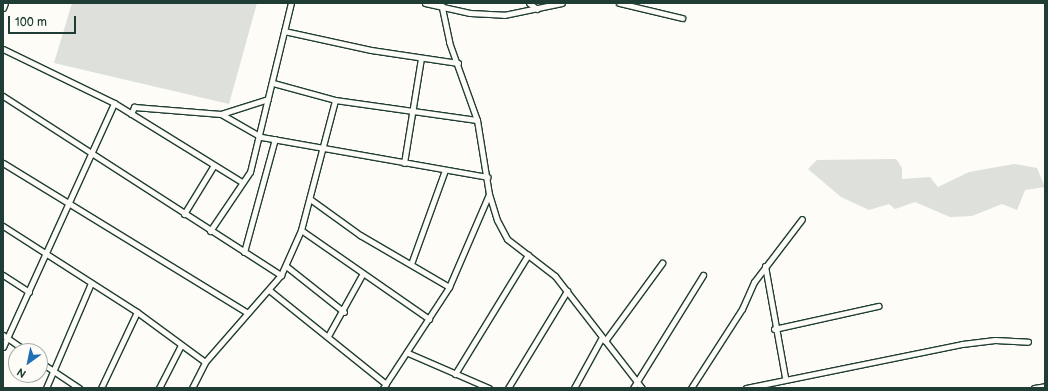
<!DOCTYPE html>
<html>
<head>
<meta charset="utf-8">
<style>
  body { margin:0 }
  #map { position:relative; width:1048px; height:391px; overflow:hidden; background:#fdfcf7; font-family:"Balsamiq Sans",sans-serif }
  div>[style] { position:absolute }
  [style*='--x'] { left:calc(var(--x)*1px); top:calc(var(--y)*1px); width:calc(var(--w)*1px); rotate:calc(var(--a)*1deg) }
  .green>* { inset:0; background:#dde0db }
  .roads { filter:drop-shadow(1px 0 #1f3d34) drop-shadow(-1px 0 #1f3d34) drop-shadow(0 1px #1f3d34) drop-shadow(0 -1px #1f3d34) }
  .street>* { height:5px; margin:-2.5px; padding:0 2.5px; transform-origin:2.5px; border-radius:2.5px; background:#fdfcf7 }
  span { translate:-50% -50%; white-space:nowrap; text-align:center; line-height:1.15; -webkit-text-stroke:3px #fdfcf7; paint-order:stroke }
  .frame { position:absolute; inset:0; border:4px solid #1f3d34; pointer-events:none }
  .north { position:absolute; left:8px; top:343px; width:40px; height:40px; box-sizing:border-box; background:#fdfcf7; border:1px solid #a4b0a9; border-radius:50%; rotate:213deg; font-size:11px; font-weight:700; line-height:16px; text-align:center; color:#1f3d34 }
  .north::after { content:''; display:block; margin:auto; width:14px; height:18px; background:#1f6fb2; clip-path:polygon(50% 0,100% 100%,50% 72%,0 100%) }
  .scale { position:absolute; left:8px; top:16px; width:68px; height:18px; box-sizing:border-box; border:2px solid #1f3d34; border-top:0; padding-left:5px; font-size:12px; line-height:14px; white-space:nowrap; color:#1f3d34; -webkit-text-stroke:3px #fdfcf7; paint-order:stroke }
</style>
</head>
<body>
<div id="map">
  <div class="green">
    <div style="clip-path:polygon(72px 3px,257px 3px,229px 104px,54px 63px)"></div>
    <div style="clip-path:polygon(896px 159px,902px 168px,902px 179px,930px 177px,938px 187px,969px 172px,1014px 164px,1037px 168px,1045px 187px,1025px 190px,1017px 210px,1002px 204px,972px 216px,950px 217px,915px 202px,895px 209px,889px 204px,869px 210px,841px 197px,808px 169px,817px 160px)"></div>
  </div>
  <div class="roads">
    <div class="street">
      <div style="--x:425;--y:3;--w:46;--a:12.5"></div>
      <div style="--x:470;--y:13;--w:34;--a:3"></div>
      <div style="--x:504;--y:15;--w:59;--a:-11.7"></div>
      <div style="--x:441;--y:3;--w:40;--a:78"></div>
      <div style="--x:449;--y:42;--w:83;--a:70.3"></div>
      <div style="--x:477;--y:120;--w:75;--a:80.8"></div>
      <div style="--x:489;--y:194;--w:27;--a:73"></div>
      <div style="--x:497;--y:220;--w:21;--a:62"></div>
      <div style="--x:507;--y:239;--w:61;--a:37.6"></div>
      <div style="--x:555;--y:276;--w:142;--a:52.2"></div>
      <div style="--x:529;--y:3;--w:10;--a:37"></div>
      <div style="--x:619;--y:3;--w:65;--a:13.4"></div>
      <div style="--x:3;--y:8;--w:5;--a:-68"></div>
      <div style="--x:284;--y:31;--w:89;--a:12.3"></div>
      <div style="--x:371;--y:50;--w:88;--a:8.5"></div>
      <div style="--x:3;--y:49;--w:123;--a:25.9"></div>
      <div style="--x:114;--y:103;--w:150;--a:31.7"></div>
      <div style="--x:273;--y:83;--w:64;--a:15.3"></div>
      <div style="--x:335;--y:100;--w:143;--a:8"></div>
      <div style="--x:3;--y:96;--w:331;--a:32.8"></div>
      <div style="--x:131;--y:114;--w:8;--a:-67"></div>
      <div style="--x:134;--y:107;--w:87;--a:4.6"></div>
      <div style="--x:221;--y:114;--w:46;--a:29.9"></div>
      <div style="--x:261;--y:137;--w:230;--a:10"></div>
      <div style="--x:221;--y:114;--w:49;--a:-17.7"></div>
      <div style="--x:3;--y:163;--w:285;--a:31.5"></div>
      <div style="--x:404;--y:163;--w:106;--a:-80.8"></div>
      <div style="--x:310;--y:199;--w:62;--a:35.8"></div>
      <div style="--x:360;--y:235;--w:103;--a:30.3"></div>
      <div style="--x:184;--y:214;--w:57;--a:-58.5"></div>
      <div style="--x:3;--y:226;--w:159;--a:32.7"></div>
      <div style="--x:137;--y:312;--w:84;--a:36.3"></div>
      <div style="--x:301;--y:230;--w:156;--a:34.8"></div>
      <div style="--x:210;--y:231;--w:71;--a:-55.9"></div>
      <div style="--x:250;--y:172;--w:174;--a:-76.4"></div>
      <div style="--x:244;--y:252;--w:117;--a:-74.7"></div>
      <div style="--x:411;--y:264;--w:100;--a:-70.1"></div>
      <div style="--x:286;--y:266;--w:74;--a:38.4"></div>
      <div style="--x:765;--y:266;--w:113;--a:79.8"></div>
      <div style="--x:3;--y:275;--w:31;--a:33"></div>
      <div style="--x:269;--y:290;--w:150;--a:38.8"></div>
      <div style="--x:774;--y:329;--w:107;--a:-12.5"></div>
      <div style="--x:3;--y:335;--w:28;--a:35"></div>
      <div style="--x:328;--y:336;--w:70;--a:-60.9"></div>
      <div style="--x:605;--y:341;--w:97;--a:-53.8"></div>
      <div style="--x:3;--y:347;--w:268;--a:-65.5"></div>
      <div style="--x:408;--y:353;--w:88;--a:23.4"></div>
      <div style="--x:40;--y:362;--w:47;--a:33.7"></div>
      <div style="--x:455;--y:374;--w:140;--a:-58.5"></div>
      <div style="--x:46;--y:388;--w:114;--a:-66.8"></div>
      <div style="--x:101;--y:388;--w:84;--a:-64.7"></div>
      <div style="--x:159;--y:388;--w:48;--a:-62.9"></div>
      <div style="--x:192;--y:388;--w:29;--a:-63"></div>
      <div style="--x:205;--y:362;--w:116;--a:-48.9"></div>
      <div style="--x:281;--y:275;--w:49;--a:-66"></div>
      <div style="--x:301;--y:230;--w:134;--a:-75.3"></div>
      <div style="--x:383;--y:388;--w:121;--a:-56.8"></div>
      <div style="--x:449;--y:287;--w:101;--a:-66.7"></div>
      <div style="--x:508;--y:388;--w:114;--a:-58.7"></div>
      <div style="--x:574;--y:388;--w:58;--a:-61.2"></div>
      <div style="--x:633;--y:388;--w:133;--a:-58.2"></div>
      <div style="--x:691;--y:388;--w:94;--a:-57.2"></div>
      <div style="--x:742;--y:309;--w:30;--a:-66"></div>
      <div style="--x:754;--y:282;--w:79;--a:-52.7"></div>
      <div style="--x:746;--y:388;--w:220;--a:-11.5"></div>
      <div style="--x:962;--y:344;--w:33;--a:-7"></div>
      <div style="--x:995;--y:340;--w:33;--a:3"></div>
      <div style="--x:1034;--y:388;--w:11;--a:-10"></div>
    </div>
  </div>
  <div class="frame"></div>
  <div class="north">N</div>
  <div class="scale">100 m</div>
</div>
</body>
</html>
